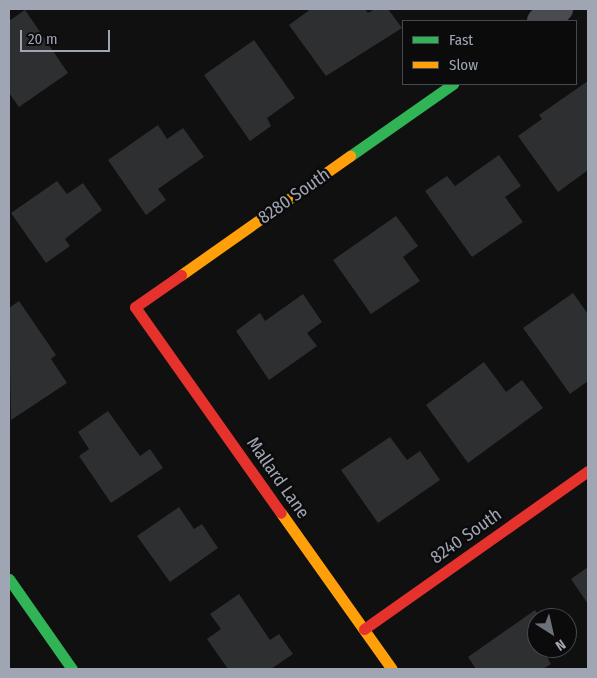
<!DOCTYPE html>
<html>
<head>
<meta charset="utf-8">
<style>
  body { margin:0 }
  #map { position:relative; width:597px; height:678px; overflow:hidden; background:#101011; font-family:"Fira Sans Condensed",sans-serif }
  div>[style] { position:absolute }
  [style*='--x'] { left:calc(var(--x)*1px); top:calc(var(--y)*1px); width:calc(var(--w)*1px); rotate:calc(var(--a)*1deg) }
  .building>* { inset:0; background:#2e2f31 }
  .street>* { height:28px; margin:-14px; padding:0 14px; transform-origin:14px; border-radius:14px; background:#4a4b50 }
  .fast>* { height:11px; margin:-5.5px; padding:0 5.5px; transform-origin:5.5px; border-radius:5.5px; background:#30b455 }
  .slow>* { height:11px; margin:-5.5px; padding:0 5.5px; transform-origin:5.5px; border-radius:5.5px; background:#ff9f0a }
  .jam>* { height:11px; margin:-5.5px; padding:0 5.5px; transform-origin:5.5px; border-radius:5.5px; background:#e5322d }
  span { translate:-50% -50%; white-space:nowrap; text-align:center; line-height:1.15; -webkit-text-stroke:5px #0b0b0c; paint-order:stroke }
  .street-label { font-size:18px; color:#9fa5b3 }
  .frame { position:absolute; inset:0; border:10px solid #9fa5b3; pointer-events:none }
  .legend { position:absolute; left:402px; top:20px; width:175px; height:65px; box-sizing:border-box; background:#0b0b0c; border:1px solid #46494f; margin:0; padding:6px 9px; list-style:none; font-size:15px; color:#9fa5b3 }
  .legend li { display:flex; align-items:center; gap:10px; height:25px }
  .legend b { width:25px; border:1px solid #46494f }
  .north { position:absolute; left:527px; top:608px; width:50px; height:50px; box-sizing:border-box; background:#0b0b0c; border:1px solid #46494f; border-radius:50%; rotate:145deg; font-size:14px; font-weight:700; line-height:20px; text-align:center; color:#9fa5b3 }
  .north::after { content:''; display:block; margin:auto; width:18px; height:22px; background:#6d717a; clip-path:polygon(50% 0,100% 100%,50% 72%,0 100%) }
  .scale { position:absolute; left:20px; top:30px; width:90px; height:22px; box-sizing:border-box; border:2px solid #9fa5b3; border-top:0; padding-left:6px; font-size:15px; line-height:18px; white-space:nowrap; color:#9fa5b3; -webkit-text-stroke:4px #0b0b0c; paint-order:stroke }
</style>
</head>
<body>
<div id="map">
  <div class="building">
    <div style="clip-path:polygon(311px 9px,365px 9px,368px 13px,375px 9px,388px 9px,402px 28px,326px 76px,289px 25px)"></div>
    <div style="clip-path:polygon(25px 10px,68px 73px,19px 107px,9px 93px,9px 21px)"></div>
    <div style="clip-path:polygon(254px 40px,295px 98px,267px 118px,271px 126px,250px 141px,204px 75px)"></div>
    <div style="clip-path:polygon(588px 81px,588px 170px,558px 192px,518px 136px,542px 119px,539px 115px)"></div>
    <div style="clip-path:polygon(158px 125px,167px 139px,183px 128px,204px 157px,158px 189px,166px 200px,146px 215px,108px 160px)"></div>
    <div style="clip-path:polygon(499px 155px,521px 186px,505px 197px,523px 222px,472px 257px,425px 191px,447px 176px,455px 186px)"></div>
    <div style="clip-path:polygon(57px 181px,67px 194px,83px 183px,102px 210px,65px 239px,70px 246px,46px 263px,11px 213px)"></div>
    <div style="clip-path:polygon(396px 216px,418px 246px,403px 257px,420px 281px,371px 314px,333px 260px)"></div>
    <div style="clip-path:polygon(573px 293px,588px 314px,588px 381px,570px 394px,523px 328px)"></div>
    <div style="clip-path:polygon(303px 294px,322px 322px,307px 333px,317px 346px,269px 380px,236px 331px,260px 313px,265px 321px)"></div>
    <div style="clip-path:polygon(19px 301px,56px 355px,51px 359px,67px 383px,11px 420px,9px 308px)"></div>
    <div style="clip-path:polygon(484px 362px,506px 392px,522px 380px,543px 408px,468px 463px,426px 405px)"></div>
    <div style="clip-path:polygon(108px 411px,140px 456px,150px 449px,163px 468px,111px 503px,79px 456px,89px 449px,78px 432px)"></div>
    <div style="clip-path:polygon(390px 437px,407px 460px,420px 451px,440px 480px,378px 523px,341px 470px)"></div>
    <div style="clip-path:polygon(179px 507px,194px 529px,202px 524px,218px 548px,170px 582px,137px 536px)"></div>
    <div style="clip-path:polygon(588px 567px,588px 604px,571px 579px)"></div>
    <div style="clip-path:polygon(239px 594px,270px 640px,279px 634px,293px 654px,271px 669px,228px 669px,207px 639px,221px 629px,210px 614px)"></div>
    <div style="clip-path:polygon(535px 610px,541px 618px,537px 618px,537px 648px,542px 648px,551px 664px,543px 669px,476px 669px,468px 657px)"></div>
  </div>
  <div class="street">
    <div style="--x:541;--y:21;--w:22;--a:-34"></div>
  </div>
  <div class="fast">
    <div style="--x:350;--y:156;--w:126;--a:-35"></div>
    <div style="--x:9;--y:579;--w:110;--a:55"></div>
  </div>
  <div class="slow">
    <div style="--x:181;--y:275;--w:207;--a:-35.2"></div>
    <div style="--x:281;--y:513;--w:191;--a:54.6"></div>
  </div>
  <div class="jam">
    <div style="--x:181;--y:275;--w:56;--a:145.2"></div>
    <div style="--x:135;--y:307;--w:252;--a:54.7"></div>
    <div style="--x:364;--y:629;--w:274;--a:-35.2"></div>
  </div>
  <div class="street-label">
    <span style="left:294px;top:196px;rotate:-35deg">8280 South</span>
    <span style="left:278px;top:478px;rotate:55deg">Mallard Lane</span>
    <span style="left:466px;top:536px;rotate:-35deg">8240 South</span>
  </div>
  <div class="frame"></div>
  <ul class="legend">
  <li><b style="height:6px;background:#30b455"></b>Fast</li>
  <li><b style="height:6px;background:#ff9f0a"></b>Slow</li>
  </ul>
  <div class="north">N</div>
  <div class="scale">20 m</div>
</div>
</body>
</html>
